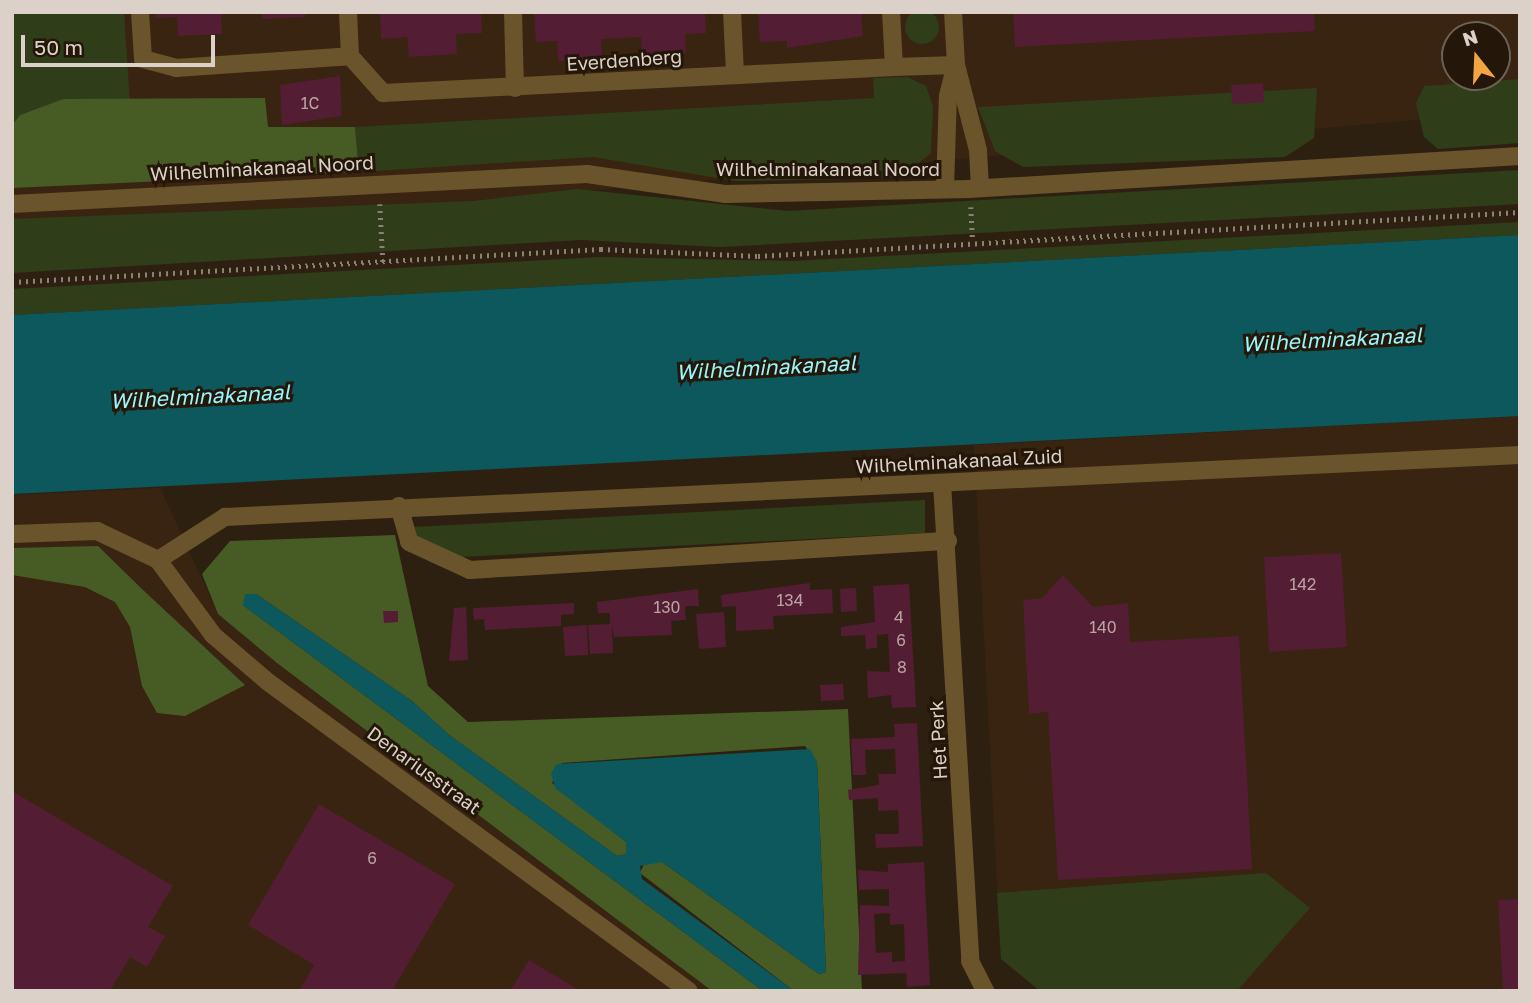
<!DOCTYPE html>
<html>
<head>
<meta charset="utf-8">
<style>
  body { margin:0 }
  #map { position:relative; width:1532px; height:1003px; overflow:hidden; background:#2e2011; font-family:"Golos Text",sans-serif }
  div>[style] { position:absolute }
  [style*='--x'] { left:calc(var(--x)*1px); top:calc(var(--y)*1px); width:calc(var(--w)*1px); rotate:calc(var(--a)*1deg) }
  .built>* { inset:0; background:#382410 }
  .green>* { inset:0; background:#303d19 }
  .round { border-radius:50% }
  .forest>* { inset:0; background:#475b24 }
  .water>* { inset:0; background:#0c585c }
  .building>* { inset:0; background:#531d33 }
  .path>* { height:4.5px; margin-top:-2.25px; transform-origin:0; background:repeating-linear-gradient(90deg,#8d8175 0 2px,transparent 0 7px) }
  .minor>* { height:18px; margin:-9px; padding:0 9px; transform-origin:9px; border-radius:9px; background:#6a542b }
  span { translate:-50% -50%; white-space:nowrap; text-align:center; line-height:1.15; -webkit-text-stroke:6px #241608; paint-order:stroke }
  .number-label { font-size:16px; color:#b9a4a3 }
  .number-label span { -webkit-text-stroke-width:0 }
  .street-label { font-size:19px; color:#dbd1c8 }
  .water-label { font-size:21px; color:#96f6fc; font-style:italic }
  .frame { position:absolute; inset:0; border:14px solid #dbd1c8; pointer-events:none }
  .north { position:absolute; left:1441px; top:21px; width:70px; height:70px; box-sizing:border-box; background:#241608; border:2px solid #6d6155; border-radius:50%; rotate:342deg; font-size:19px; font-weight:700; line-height:28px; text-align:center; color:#dbd1c8 }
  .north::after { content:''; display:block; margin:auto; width:24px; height:32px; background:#f3a443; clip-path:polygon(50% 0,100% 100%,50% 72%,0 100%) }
  .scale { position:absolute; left:21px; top:35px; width:194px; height:32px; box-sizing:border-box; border:4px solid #dbd1c8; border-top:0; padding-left:9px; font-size:21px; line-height:24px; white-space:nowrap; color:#dbd1c8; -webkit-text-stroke:5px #241608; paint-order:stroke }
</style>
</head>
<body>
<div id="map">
  <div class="built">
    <div style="clip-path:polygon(evenodd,12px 12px,1520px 12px,1520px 111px,12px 240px,12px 12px,1455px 35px,1497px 35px,1497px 77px,1455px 77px,1455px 35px)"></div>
    <div style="clip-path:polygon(1520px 416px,1520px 991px,1040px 991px,1001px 959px,974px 445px)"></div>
    <div style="clip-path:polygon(160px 488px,218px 614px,712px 991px,12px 991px,12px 495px)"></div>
  </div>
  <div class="green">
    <div class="round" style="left:905px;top:10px;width:34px;height:34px"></div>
    <div style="clip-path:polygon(12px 12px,124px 12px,130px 103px,63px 99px,20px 115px,12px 125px)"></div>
    <div style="clip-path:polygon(907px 77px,926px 86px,933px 107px,931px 153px,901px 178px,735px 181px,593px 157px,359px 172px,355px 127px,874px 98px,873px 78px)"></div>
    <div style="clip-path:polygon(1520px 79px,1520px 143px,1438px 149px,1424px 137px,1416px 103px,1424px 86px)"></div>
    <div style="clip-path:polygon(1317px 88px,1314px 138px,1285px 157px,1023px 167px,995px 151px,978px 107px)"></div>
    <div style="clip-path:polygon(1520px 170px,1520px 204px,720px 247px,581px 240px,12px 273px,12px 219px,472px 201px,577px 189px,788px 211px)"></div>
    <div style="clip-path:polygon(1520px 222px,1520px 235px,12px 315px,12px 289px,601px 257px,792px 261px)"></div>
    <div style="clip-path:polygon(925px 500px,925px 533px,460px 557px,415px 540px,413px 527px)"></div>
    <div style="clip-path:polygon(1266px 873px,1310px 908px,1237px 991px,1040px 991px,1001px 959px,997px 893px)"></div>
  </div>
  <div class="forest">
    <div style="clip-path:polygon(265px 98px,268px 127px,355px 127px,359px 172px,12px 188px,12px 125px,20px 115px,63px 99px)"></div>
    <div style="clip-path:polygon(395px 535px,428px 686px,468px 722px,848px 709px,862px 991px,794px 991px,640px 873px,645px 862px,662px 862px,819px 974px,826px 972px,817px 762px,805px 746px,562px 763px,552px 783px,626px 842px,626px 854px,617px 856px,449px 735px,412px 701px,256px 594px,243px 605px,763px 991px,712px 991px,277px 663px,218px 614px,202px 574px,230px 541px)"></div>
    <div style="clip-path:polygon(98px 546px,143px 590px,245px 685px,185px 716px,157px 713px,142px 686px,130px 627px,115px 602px,85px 587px,12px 575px,12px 548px)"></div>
  </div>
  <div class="water">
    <div style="clip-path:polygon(1520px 235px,1520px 416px,12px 494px,12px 315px)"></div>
    <div style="clip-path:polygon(245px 594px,256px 594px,412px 701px,449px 735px,617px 856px,626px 854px,626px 842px,555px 788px,551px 773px,557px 764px,810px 749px,817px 762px,826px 972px,819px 974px,662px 862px,640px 866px,642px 879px,794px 991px,763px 991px,243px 605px)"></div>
  </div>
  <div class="building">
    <div style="clip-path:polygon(156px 12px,221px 12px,222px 34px,178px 36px,177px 17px,156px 18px)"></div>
    <div style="clip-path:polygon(261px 12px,305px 12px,305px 17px,262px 19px)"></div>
    <div style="clip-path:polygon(380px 12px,481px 12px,482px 33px,456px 34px,457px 54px,409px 57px,407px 37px,381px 39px)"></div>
    <div style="clip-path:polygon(534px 12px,705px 12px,706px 33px,685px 34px,686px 53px,642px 56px,641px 37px,601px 39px,602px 58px,558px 61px,557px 41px,536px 42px)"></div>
    <div style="clip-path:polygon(758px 12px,861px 12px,863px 36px,787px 48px,787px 41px,760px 42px)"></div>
    <div style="clip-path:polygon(1013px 12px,1314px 12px,1315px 31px,1015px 47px)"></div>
    <div style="clip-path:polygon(340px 76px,342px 116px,282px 125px,280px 85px)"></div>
    <div style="clip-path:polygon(1263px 83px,1264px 102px,1232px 104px,1231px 85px)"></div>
    <div style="clip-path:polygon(1341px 553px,1347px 647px,1269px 652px,1264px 557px)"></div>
    <div style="clip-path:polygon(1063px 575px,1093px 607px,1128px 603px,1130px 642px,1239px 636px,1252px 869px,1058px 880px,1048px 712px,1029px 714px,1023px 600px,1042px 598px)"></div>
    <div style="clip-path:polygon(810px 583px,810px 590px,832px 589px,833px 613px,773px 616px,774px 629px,736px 631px,736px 606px,722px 607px,721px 595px)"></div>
    <div style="clip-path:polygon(909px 584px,916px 707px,892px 708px,891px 695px,868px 698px,867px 671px,890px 672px,888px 634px,877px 635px,877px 648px,866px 649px,865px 635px,841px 636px,841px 627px,875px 622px,873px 586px)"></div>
    <div style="clip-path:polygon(856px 588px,857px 611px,841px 612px,840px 589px)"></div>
    <div style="clip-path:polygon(698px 589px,699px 606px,685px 606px,686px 620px,671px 621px,672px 635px,614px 637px,612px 624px,613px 653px,590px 654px,588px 625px,610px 624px,610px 613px,598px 613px,597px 602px)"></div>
    <div style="clip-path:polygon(574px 603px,574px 614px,561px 615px,561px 626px,485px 630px,484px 619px,474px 620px,473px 608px)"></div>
    <div style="clip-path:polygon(466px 607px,468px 660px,449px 661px,454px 608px)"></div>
    <div style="clip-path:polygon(383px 611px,398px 611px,398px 622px,384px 623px)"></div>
    <div style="clip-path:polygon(724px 612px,726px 647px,699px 649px,696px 614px)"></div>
    <div style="clip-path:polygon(587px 625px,588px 655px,565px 656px,563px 627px)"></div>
    <div style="clip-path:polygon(843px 684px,844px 700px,821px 701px,820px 685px)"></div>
    <div style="clip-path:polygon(917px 723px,923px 846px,876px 848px,875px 834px,899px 834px,898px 810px,878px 811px,878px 798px,849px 800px,848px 790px,879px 785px,878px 774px,896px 774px,895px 749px,865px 750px,866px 775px,853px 775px,851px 739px,895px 737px,894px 724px)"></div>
    <div style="clip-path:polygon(12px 791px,173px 886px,148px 927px,165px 936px,147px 967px,130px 957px,110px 991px,12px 991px)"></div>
    <div style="clip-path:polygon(319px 804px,455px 884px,392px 991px,299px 991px,314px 965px,248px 925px)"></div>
    <div style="clip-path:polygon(evenodd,924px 862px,930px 985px,907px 987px,906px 973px,858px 975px,860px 905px,889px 906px,889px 889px,859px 890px,858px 870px,888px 872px,888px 864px,924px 862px,890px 913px,890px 925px,904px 924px,905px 961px,892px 962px,892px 952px,876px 953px,874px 914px,890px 913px)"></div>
    <div style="clip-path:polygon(1520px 899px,1520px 991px,1503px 991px,1498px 900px)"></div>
    <div style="clip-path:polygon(529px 960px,581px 991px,510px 991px)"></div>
  </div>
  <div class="path">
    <div style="--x:380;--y:204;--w:58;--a:87"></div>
    <div style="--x:971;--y:207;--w:34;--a:87"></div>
    <div style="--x:12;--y:282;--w:590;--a:-3.21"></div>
    <div style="--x:601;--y:249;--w:157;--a:2.6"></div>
    <div style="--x:758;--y:256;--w:763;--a:-3.3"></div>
  </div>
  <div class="minor">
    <div style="--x:140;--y:12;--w:47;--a:86.3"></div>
    <div style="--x:143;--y:59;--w:34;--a:15"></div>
    <div style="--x:176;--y:68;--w:174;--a:-3.9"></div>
    <div style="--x:350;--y:56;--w:50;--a:48.3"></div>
    <div style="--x:383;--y:93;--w:512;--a:-2.91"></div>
    <div style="--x:894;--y:67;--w:55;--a:-93.1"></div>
    <div style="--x:348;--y:12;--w:44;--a:87.4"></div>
    <div style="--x:513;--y:12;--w:76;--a:88.5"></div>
    <div style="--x:732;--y:12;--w:62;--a:87.2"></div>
    <div style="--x:894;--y:67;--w:62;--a:-1.8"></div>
    <div style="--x:956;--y:65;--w:53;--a:-93.2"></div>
    <div style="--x:945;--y:189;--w:93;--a:-88.2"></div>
    <div style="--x:948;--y:96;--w:32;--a:-76"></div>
    <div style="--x:956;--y:65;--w:88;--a:75.5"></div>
    <div style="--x:978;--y:150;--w:38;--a:87"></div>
    <div style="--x:12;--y:204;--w:576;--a:-2.99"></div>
    <div style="--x:587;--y:174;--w:139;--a:8.2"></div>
    <div style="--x:725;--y:194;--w:244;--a:-1.2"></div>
    <div style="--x:969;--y:189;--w:552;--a:-3.43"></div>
    <div style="--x:942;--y:483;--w:479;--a:86.6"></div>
    <div style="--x:970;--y:961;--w:34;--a:63"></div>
    <div style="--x:399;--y:506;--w:37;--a:74"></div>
    <div style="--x:409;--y:542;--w:67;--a:24.7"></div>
    <div style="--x:470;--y:570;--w:479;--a:-3.5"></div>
    <div style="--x:12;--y:534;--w:85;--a:-2"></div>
    <div style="--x:97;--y:531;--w:68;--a:25.4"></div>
    <div style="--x:158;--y:560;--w:93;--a:53.7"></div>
    <div style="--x:213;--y:635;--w:72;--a:40.5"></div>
    <div style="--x:268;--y:682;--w:522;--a:36.28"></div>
    <div style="--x:158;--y:560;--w:80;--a:-32.7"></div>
    <div style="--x:225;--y:517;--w:1296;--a:-2.74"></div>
  </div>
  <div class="number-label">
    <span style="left:310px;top:103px">1C</span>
    <span style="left:1303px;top:584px">142</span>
    <span style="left:790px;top:600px">134</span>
    <span style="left:667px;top:607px">130</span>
    <span style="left:899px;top:617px">4</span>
    <span style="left:1103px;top:627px">140</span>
    <span style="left:901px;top:640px">6</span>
    <span style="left:902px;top:667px">8</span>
    <span style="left:372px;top:858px">6</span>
  </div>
  <div class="street-label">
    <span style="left:624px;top:60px;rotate:-4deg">Everdenberg</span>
    <span style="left:262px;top:168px;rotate:-3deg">Wilhelminakanaal Noord</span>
    <span style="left:828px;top:169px">Wilhelminakanaal Noord</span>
    <span style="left:959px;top:461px;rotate:-3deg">Wilhelminakanaal Zuid</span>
    <span style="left:938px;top:740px;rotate:-93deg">Het Perk</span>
    <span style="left:424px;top:770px;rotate:36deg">Denariusstraat</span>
  </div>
  <div class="water-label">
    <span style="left:1332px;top:339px;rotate:-3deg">Wilhelminakanaal</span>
    <span style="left:766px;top:367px;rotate:-3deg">Wilhelminakanaal</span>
    <span style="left:200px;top:396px;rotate:-3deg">Wilhelminakanaal</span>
  </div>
  <div class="frame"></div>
  <div class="north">N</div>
  <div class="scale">50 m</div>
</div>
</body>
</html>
